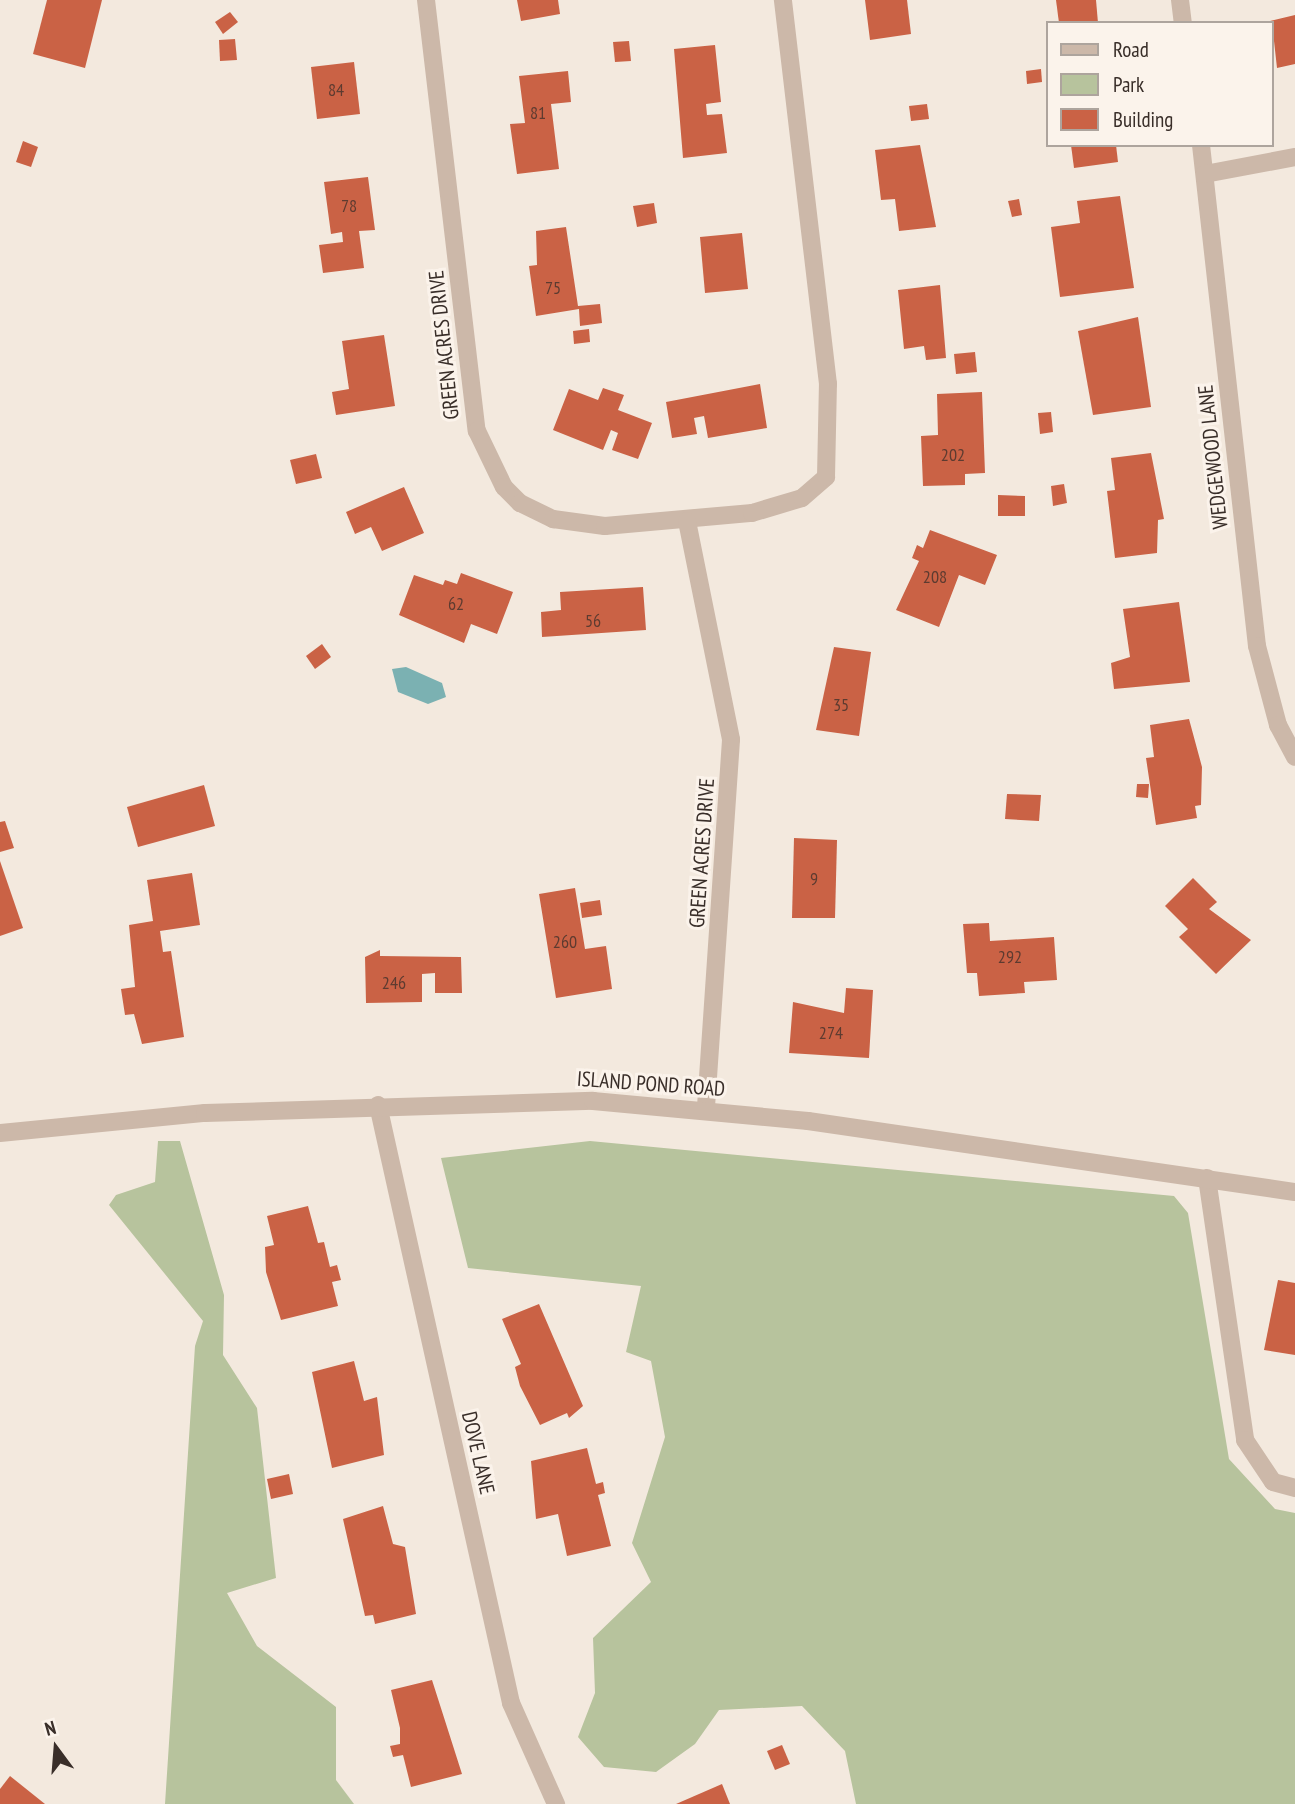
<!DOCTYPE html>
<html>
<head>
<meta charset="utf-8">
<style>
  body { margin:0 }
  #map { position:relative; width:1295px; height:1804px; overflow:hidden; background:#f3e9de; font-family:"PT Sans Narrow",sans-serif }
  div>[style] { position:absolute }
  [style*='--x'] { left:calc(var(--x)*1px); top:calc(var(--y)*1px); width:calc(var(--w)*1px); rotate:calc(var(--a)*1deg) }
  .green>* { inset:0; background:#b7c39d }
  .water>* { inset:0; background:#7bb1b2 }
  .building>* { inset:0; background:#ca6245 }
  .service>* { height:18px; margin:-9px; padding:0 9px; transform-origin:9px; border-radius:9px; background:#ccb8a9 }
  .minor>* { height:18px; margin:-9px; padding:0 9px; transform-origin:9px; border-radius:9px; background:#ccb8a9 }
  span { translate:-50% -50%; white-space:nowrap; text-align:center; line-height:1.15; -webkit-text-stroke:6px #fbf3eb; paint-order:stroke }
  .number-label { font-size:18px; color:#5d3b30 }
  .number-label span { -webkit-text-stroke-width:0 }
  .street-label { font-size:21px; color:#392e29 }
  .legend { position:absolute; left:1046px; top:21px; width:228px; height:126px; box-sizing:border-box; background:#fbf3eb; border:2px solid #ada49d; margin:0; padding:9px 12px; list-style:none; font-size:21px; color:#392e29 }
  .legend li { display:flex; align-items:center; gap:14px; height:35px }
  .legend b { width:35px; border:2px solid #ada49d }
  .north { position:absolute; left:21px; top:1713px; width:70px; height:70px; -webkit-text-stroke:5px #fbf3eb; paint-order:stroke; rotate:344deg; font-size:19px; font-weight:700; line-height:28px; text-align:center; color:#392e29 }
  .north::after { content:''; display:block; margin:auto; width:24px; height:32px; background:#392e29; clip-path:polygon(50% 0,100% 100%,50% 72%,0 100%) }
</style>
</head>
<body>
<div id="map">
  <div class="green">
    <div style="clip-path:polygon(158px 1141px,180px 1141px,224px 1295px,223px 1355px,257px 1408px,276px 1578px,227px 1593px,257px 1646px,336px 1707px,336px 1780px,354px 1804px,165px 1804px,195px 1346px,203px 1321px,109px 1205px,116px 1195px,155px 1182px)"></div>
    <div style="clip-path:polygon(590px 1141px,1174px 1196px,1188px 1213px,1229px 1459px,1275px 1509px,1295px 1513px,1295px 1804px,856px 1804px,845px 1751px,802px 1706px,719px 1710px,695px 1744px,656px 1772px,604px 1767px,578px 1737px,595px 1693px,593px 1638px,651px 1582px,632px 1543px,665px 1437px,651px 1361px,626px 1352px,641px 1286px,468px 1268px,441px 1158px)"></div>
  </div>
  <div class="water">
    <div style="clip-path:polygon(406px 667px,442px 683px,446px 697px,428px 704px,398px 692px,392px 669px)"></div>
  </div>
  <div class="building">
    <div style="clip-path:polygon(47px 0,102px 0,85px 68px,33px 54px)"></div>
    <div style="clip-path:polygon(517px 0,558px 0,560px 14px,521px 21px)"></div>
    <div style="clip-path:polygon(865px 0,907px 0,911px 34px,870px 40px)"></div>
    <div style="clip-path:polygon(1056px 0,1096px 0,1098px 23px,1059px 23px)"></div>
    <div style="clip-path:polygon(230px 12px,238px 22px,223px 34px,215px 22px)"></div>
    <div style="clip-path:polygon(1295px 15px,1295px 64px,1277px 68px,1272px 23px,1266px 22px)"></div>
    <div style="clip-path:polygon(235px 39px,237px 60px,220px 61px,219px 40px)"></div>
    <div style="clip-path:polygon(629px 41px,631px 61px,615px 62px,613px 42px)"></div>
    <div style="clip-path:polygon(715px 45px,721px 102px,706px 104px,707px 115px,722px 114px,727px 153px,683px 158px,674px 49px)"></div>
    <div style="clip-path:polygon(354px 62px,360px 114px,317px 119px,311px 67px)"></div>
    <div style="clip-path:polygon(1041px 69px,1042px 82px,1027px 84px,1026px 71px)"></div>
    <div style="clip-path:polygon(568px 71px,571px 102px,551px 104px,559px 169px,517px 174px,510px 124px,525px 123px,519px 76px)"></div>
    <div style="clip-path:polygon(927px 104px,929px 119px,911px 121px,909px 106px)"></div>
    <div style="clip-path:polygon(23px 141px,38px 147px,31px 167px,16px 162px)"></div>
    <div style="clip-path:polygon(920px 145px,936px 227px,899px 231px,895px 199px,881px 200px,875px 150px)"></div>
    <div style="clip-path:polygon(1071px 145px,1116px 145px,1118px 162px,1074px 168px)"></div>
    <div style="clip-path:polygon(368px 177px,375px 230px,359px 231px,364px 268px,323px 273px,319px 245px,343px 242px,342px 232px,331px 234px,324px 182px)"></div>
    <div style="clip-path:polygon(1120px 196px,1134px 288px,1060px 297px,1051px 227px,1080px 223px,1077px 201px)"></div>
    <div style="clip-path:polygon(1019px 199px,1022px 215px,1012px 217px,1008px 201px)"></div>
    <div style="clip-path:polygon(654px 203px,657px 223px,637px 227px,633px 206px)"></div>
    <div style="clip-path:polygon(566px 227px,578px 306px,600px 304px,602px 323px,580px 326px,579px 309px,536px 316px,529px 266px,537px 265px,536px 231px)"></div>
    <div style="clip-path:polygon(742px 233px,748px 289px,705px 293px,700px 237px)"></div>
    <div style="clip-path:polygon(940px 285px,946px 358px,926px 360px,924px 346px,904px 349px,898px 290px)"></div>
    <div style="clip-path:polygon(1138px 317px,1151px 407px,1093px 415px,1078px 331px)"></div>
    <div style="clip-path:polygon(589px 329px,590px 342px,574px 344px,573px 331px)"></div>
    <div style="clip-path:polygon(384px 335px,395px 406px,336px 415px,332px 392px,349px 389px,342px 341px)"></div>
    <div style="clip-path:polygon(975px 352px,977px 372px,956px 374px,954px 354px)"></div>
    <div style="clip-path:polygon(760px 384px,767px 428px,708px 438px,704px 416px,694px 418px,697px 434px,672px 438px,666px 402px)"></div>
    <div style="clip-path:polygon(603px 388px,624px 395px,618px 410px,652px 423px,638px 459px,612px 450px,618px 433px,611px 430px,603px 450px,553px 430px,569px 389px,598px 400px)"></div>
    <div style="clip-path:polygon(982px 392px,985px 473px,965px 474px,965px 485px,923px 486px,921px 436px,938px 435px,937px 394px)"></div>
    <div style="clip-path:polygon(1051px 412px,1053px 432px,1040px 434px,1038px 413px)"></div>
    <div style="clip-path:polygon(1151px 453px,1164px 519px,1158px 520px,1157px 553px,1115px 558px,1107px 491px,1115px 490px,1111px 458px)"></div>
    <div style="clip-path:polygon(316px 454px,322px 478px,296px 484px,290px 460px)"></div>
    <div style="clip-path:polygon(1064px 484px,1067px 503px,1053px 506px,1051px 486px)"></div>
    <div style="clip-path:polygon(404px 487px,424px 533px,382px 551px,371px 527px,355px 534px,346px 512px)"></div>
    <div style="clip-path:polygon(998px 495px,1025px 496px,1025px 516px,998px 516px)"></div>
    <div style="clip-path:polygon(930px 530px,997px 555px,985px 585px,959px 575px,939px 627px,896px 610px,919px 561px,912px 558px,917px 545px,923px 548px)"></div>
    <div style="clip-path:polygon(461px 573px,513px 592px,497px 634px,471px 624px,464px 643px,399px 615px,414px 575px,443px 585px,445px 580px,457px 584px)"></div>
    <div style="clip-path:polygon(643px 587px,646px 630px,542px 637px,541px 612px,561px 610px,560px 592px)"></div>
    <div style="clip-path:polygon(1179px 602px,1190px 682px,1114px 689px,1111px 663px,1130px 657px,1123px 609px)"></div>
    <div style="clip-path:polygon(322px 644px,331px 657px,315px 669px,306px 656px)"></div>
    <div style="clip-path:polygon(834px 647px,871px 652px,859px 736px,816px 730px)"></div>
    <div style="clip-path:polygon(1189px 719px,1202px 767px,1201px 805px,1195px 806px,1197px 818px,1156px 825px,1146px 758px,1154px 757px,1150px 725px)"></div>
    <div style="clip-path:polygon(1137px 784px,1149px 784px,1148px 798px,1136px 797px)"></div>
    <div style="clip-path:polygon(204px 785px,215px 826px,138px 847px,127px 807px)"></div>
    <div style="clip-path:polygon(1007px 794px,1041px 795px,1039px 821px,1005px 819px)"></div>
    <div style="clip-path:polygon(5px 821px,14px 848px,0 852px,0 822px)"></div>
    <div style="clip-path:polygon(794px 838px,837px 840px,835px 918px,792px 918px)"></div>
    <div style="clip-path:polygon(0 861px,23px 928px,0 936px)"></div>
    <div style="clip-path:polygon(192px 873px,200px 925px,160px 931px,163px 952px,171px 951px,184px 1037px,142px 1044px,134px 1014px,125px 1015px,121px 989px,135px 987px,129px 925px,153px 921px,147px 880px)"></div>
    <div style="clip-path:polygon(1193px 878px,1217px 902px,1209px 909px,1251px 940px,1216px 974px,1179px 937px,1188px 929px,1165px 906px)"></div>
    <div style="clip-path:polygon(575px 888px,585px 949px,606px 946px,612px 989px,556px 998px,539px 894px)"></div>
    <div style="clip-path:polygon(600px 900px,602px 915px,582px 918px,580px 903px)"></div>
    <div style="clip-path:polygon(989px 923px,990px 941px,1054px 937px,1057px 980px,1024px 982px,1025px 993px,979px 996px,977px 973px,967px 973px,963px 924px)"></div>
    <div style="clip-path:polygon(380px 950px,380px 956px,461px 957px,462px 993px,435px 993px,435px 973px,422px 974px,422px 1002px,366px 1003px,365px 957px)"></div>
    <div style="clip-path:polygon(846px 988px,873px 990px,869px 1058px,789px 1053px,793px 1002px,844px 1013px)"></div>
    <div style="clip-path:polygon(308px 1206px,318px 1243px,324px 1242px,330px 1267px,337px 1265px,341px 1280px,332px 1282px,338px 1306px,281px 1320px,266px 1272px,265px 1247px,274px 1245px,267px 1216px)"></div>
    <div style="clip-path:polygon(1278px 1280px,1295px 1283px,1295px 1355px,1264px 1350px)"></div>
    <div style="clip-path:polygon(539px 1304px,583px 1406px,569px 1418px,567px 1413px,540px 1425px,520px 1386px,515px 1367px,521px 1364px,502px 1319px)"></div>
    <div style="clip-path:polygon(354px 1361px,364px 1401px,377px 1397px,384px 1455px,332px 1468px,312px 1372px)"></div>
    <div style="clip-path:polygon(587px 1448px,596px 1484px,603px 1482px,605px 1493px,598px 1495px,611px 1546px,567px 1556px,558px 1514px,536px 1519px,531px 1461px)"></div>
    <div style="clip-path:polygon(289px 1474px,293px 1494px,271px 1499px,267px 1479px)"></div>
    <div style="clip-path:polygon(383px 1506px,393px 1544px,405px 1547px,416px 1614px,375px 1624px,373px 1615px,365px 1616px,343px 1519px)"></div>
    <div style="clip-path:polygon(432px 1680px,462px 1774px,411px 1787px,403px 1755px,393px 1757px,390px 1746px,400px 1744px,400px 1728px,391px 1690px)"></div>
    <div style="clip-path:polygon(782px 1745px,790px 1764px,775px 1770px,767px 1751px)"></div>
    <div style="clip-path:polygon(10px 1776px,45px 1804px,0 1804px,0 1789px)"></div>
    <div style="clip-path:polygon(722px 1784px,730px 1804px,676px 1804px)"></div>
  </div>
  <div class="service">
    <div style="--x:1207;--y:1178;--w:265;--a:81.7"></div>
    <div style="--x:1245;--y:1440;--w:50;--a:56.3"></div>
    <div style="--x:1273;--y:1482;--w:23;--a:15"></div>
  </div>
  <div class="minor">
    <div style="--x:426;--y:0;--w:434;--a:83.3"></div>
    <div style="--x:477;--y:431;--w:62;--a:64.3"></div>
    <div style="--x:504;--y:487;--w:23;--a:45"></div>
    <div style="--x:520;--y:503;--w:37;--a:26"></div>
    <div style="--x:553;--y:519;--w:52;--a:7.7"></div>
    <div style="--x:605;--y:526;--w:148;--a:-5.1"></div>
    <div style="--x:752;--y:513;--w:52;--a:-16.7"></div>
    <div style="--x:802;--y:498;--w:32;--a:-41"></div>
    <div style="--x:826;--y:477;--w:93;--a:-88.8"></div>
    <div style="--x:828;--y:384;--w:387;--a:-96.7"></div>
    <div style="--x:1180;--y:0;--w:23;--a:83"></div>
    <div style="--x:1201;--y:145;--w:504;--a:83.62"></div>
    <div style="--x:1257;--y:646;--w:82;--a:75.1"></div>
    <div style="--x:1278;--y:725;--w:36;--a:62"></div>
    <div style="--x:1205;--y:174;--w:92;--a:-10.7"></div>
    <div style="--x:687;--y:521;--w:223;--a:78.6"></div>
    <div style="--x:731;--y:740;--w:370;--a:93.9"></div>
    <div style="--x:378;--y:1105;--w:613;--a:77.46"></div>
    <div style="--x:511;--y:1703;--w:111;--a:66"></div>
    <div style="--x:0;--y:1133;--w:206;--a:-5.6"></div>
    <div style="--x:205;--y:1113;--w:388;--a:-1.8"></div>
    <div style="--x:593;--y:1101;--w:216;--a:5.3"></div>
    <div style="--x:808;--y:1121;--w:492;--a:8.3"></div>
  </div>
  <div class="number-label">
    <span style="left:336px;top:90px">84</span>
    <span style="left:538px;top:113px">81</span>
    <span style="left:349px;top:206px">78</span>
    <span style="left:553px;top:288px">75</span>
    <span style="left:953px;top:455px">202</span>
    <span style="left:935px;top:577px">208</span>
    <span style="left:456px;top:604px">62</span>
    <span style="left:593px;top:621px">56</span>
    <span style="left:841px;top:705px">35</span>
    <span style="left:814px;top:879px">9</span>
    <span style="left:565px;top:942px">260</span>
    <span style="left:1010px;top:957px">292</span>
    <span style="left:394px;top:983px">246</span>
    <span style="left:831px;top:1033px">274</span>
  </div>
  <div class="street-label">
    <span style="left:444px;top:345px;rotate:-96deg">GREEN ACRES DRIVE</span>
    <span style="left:1213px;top:457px;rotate:-96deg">WEDGEWOOD LANE</span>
    <span style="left:702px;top:853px;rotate:-86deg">GREEN ACRES DRIVE</span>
    <span style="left:651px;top:1084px;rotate:4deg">ISLAND POND ROAD</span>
    <span style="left:478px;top:1453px;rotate:77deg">DOVE LANE</span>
  </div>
  <ul class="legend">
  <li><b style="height:9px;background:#ccb8a9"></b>Road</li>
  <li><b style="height:19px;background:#b7c39d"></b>Park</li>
  <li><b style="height:19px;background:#ca6245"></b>Building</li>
  </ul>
  <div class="north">N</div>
</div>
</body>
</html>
